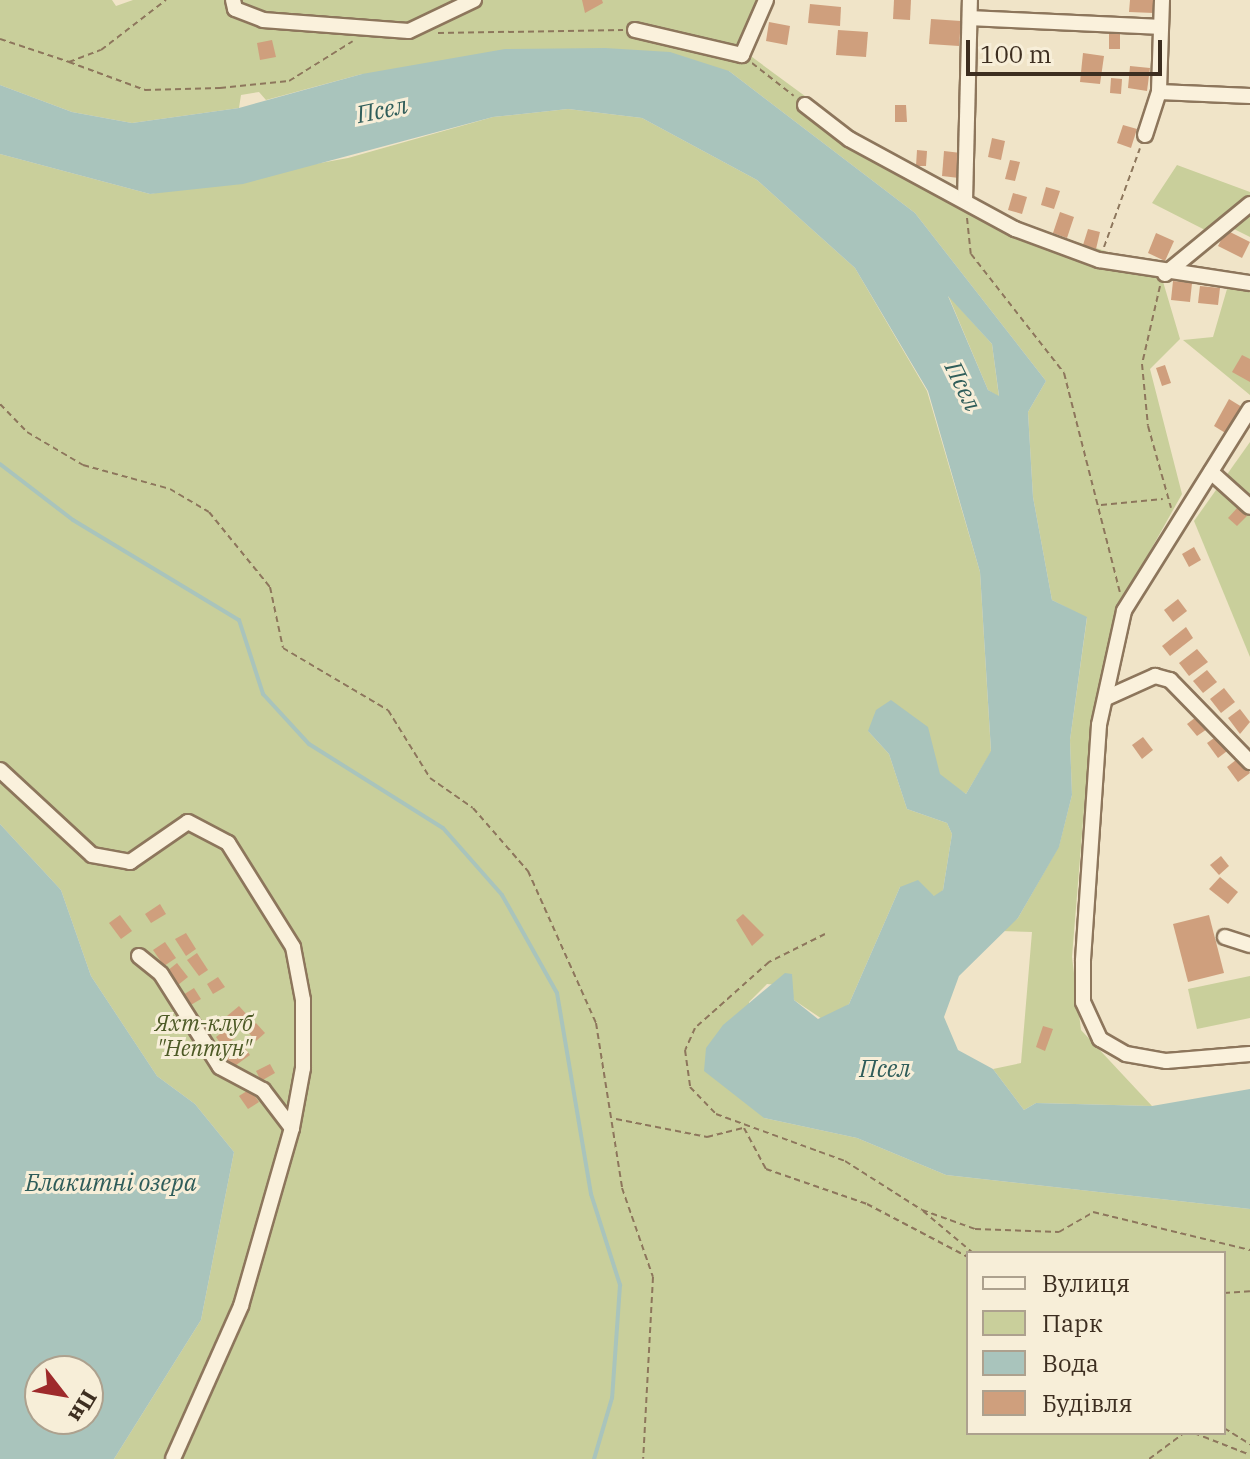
<!DOCTYPE html>
<html>
<head>
<meta charset="utf-8">
<style>
  body { margin:0 }
  #map { position:relative; width:1250px; height:1459px; overflow:hidden; background:#f0e4c8; font-family:"IBM Plex Serif",serif }
  div>[style] { position:absolute }
  [style*='--x'] { left:calc(var(--x)*1px); top:calc(var(--y)*1px); width:calc(var(--w)*1px); rotate:calc(var(--a)*1deg) }
  .green>* { inset:0; background:#c9cf9b }
  .water>* { inset:0; background:#a9c4bc }
  .stream>* { height:4px; margin:-2px; padding:0 2px; transform-origin:2px; border-radius:2px; background:#a9c4bc }
  .building>* { inset:0; background:#cf9f7d }
  .path>* { height:2px; margin-top:-1px; transform-origin:0; background:repeating-linear-gradient(90deg,#8d765c 0 6px,transparent 0 10px) }
  .roads { filter:drop-shadow(2px 0 #8d765c) drop-shadow(-2px 0 #8d765c) drop-shadow(0 2px #8d765c) drop-shadow(0 -2px #8d765c) }
  .minor>* { height:14px; margin:-7px; padding:0 7px; transform-origin:7px; border-radius:7px; background:#faf1dc }
  span { translate:-50% -50%; white-space:nowrap; text-align:center; line-height:1.15; -webkit-text-stroke:6px #f7eed8; paint-order:stroke }
  .park-label { font-size:22px; color:#4d5a26; font-style:italic }
  .water-label { font-size:24px; color:#2f5d5a; font-style:italic }
  .legend { position:absolute; left:966px; top:1251px; width:260px; height:184px; box-sizing:border-box; background:#f7eed8; border:2px solid #ada18e; margin:0; padding:10px 14px; list-style:none; font-size:24px; color:#3d2e20 }
  .legend li { display:flex; align-items:center; gap:16px; height:40px }
  .legend b { width:40px; border:2px solid #ada18e }
  .north { position:absolute; left:24px; top:1355px; width:80px; height:80px; box-sizing:border-box; background:#f7eed8; border:2px solid #ada18e; border-radius:50%; rotate:121deg; font-size:22px; font-weight:700; line-height:32px; text-align:center; color:#3d2e20 }
  .north::after { content:''; display:block; margin:auto; width:28px; height:36px; background:#9e2a2b; clip-path:polygon(50% 0,100% 100%,50% 72%,0 100%) }
  .scale { position:absolute; left:966px; top:40px; width:196px; height:36px; box-sizing:border-box; border:4px solid #3d2e20; border-top:0; padding-left:10px; font-size:24px; line-height:28px; white-space:nowrap; color:#3d2e20; -webkit-text-stroke:6px #f7eed8; paint-order:stroke }
</style>
</head>
<body>
<div id="map">
  <div class="green">
    <div style="clip-path:polygon(0 0,112px 0,116px 6px,133px 0,758px 0,737px 46px,858px 135px,1001px 218px,1159px 268px,1180px 339px,1150px 369px,1182px 494px,1117px 610px,1090px 735px,1072px 957px,1081px 1030px,1152px 1106px,1036px 1103px,1024px 1110px,993px 1069px,1021px 1063px,1032px 932px,1000px 931px,1018px 918px,1059px 846px,1072px 795px,1070px 740px,1087px 618px,1052px 600px,1033px 497px,1028px 412px,1046px 381px,915px 213px,729px 71px,362px 74px,266px 100px,259px 92px,241px 95px,239px 108px,132px 123px,72px 112px,0 85px)"></div>
    <div style="clip-path:polygon(evenodd,568px 109px,642px 118px,757px 180px,855px 268px,927px 391px,980px 572px,991px 752px,966px 794px,868px 731px,889px 754px,907px 809px,947px 823px,952px 834px,943px 890px,938px 897px,900px 887px,849px 1004px,825px 1021px,794px 1000px,789px 986px,767px 984px,749px 1002px,764px 1118px,857px 1138px,946px 1175px,1250px 1209px,1250px 1459px,114px 1459px,201px 1320px,234px 1152px,195px 1104px,157px 1076px,91px 976px,61px 890px,0 824px,0 154px,150px 194px,348px 158px,493px 117px,568px 109px,968px 1253px,1224px 1253px,1224px 1433px,968px 1433px,968px 1253px)"></div>
    <div style="clip-path:polygon(1177px 165px,1250px 192px,1250px 237px,1228px 226px,1209px 232px,1152px 203px)"></div>
    <div style="clip-path:polygon(1250px 288px,1250px 395px,1183px 340px,1213px 337px,1227px 289px)"></div>
    <div style="clip-path:polygon(948px 295px,992px 344px,999px 397px,988px 390px)"></div>
    <div style="clip-path:polygon(1250px 442px,1250px 657px,1194px 521px)"></div>
    <div style="clip-path:polygon(1250px 976px,1250px 1018px,1197px 1029px,1188px 989px)"></div>
  </div>
  <div class="water">
    <div style="clip-path:polygon(evenodd,605px 48px,670px 52px,729px 71px,915px 213px,1046px 381px,1028px 412px,1033px 497px,1052px 600px,1087px 617px,1070px 740px,1072px 795px,1059px 847px,1018px 918px,959px 976px,944px 1017px,958px 1050px,993px 1069px,1024px 1110px,1036px 1103px,1152px 1106px,1250px 1089px,1250px 1209px,946px 1175px,857px 1138px,764px 1118px,704px 1071px,706px 1048px,723px 1025px,785px 973px,792px 974px,794px 1000px,818px 1019px,849px 1004px,900px 887px,918px 880px,934px 896px,943px 890px,952px 834px,947px 823px,907px 809px,889px 754px,868px 731px,876px 710px,891px 700px,928px 727px,940px 774px,966px 794px,991px 751px,980px 572px,928px 391px,855px 268px,757px 180px,642px 118px,568px 109px,493px 117px,243px 184px,150px 194px,0 154px,0 85px,72px 112px,132px 123px,239px 108px,362px 74px,505px 49px,605px 48px,948px 296px,992px 344px,999px 396px,988px 390px,948px 296px)"></div>
    <div style="clip-path:polygon(evenodd,0 824px,61px 890px,91px 976px,157px 1076px,195px 1104px,234px 1152px,201px 1320px,114px 1459px,0 1459px,0 824px,40px 1371px,88px 1371px,88px 1419px,40px 1419px,40px 1371px)"></div>
  </div>
  <div class="stream">
    <div style="--x:0;--y:464;--w:92;--a:37.5"></div>
    <div style="--x:73;--y:520;--w:194;--a:31.1"></div>
    <div style="--x:239;--y:620;--w:78;--a:72"></div>
    <div style="--x:263;--y:694;--w:68;--a:47.4"></div>
    <div style="--x:309;--y:744;--w:158;--a:32.1"></div>
    <div style="--x:443;--y:828;--w:89;--a:48.6"></div>
    <div style="--x:502;--y:895;--w:112;--a:60.7"></div>
    <div style="--x:557;--y:993;--w:204;--a:80.4"></div>
    <div style="--x:591;--y:1194;--w:96;--a:72.3"></div>
    <div style="--x:620;--y:1285;--w:113;--a:94"></div>
    <div style="--x:612;--y:1398;--w:64;--a:106.4"></div>
  </div>
  <div class="building">
    <div style="clip-path:polygon(582px 0,602px 0,603px 3px,585px 13px)"></div>
    <div style="clip-path:polygon(894px 0,911px 0,910px 20px,893px 19px)"></div>
    <div style="clip-path:polygon(1130px 0,1154px 0,1154px 13px,1129px 12px)"></div>
    <div style="clip-path:polygon(810px 4px,841px 7px,840px 26px,808px 23px)"></div>
    <div style="clip-path:polygon(931px 19px,961px 21px,959px 46px,929px 44px)"></div>
    <div style="clip-path:polygon(769px 22px,790px 26px,787px 45px,766px 41px)"></div>
    <div style="clip-path:polygon(838px 30px,868px 32px,866px 57px,836px 55px)"></div>
    <div style="clip-path:polygon(1109px 30px,1120px 31px,1120px 49px,1109px 49px)"></div>
    <div style="clip-path:polygon(272px 40px,276px 57px,260px 60px,257px 43px)"></div>
    <div style="clip-path:polygon(1083px 53px,1104px 56px,1100px 84px,1080px 82px)"></div>
    <div style="clip-path:polygon(1130px 66px,1150px 68px,1147px 91px,1128px 88px)"></div>
    <div style="clip-path:polygon(1111px 78px,1122px 79px,1121px 94px,1110px 93px)"></div>
    <div style="clip-path:polygon(895px 105px,906px 105px,907px 122px,895px 122px)"></div>
    <div style="clip-path:polygon(1123px 125px,1137px 129px,1131px 148px,1117px 143px)"></div>
    <div style="clip-path:polygon(992px 138px,1005px 141px,1001px 160px,988px 157px)"></div>
    <div style="clip-path:polygon(917px 150px,927px 151px,926px 166px,916px 166px)"></div>
    <div style="clip-path:polygon(944px 151px,961px 153px,959px 178px,942px 176px)"></div>
    <div style="clip-path:polygon(1010px 160px,1020px 162px,1015px 181px,1005px 179px)"></div>
    <div style="clip-path:polygon(1046px 187px,1060px 191px,1054px 209px,1041px 205px)"></div>
    <div style="clip-path:polygon(1013px 193px,1027px 197px,1022px 214px,1008px 210px)"></div>
    <div style="clip-path:polygon(1060px 212px,1074px 217px,1067px 238px,1053px 233px)"></div>
    <div style="clip-path:polygon(1088px 229px,1100px 232px,1096px 249px,1083px 245px)"></div>
    <div style="clip-path:polygon(1226px 230px,1250px 242px,1242px 258px,1218px 246px)"></div>
    <div style="clip-path:polygon(1156px 233px,1174px 241px,1165px 261px,1148px 253px)"></div>
    <div style="clip-path:polygon(1173px 281px,1192px 283px,1190px 302px,1171px 300px)"></div>
    <div style="clip-path:polygon(1200px 286px,1220px 288px,1218px 305px,1198px 303px)"></div>
    <div style="clip-path:polygon(1242px 355px,1250px 359px,1250px 382px,1232px 372px)"></div>
    <div style="clip-path:polygon(1165px 365px,1171px 383px,1162px 386px,1156px 368px)"></div>
    <div style="clip-path:polygon(1229px 399px,1242px 407px,1227px 434px,1214px 426px)"></div>
    <div style="clip-path:polygon(1238px 507px,1247px 516px,1237px 526px,1228px 518px)"></div>
    <div style="clip-path:polygon(1194px 547px,1201px 560px,1189px 567px,1182px 554px)"></div>
    <div style="clip-path:polygon(1178px 599px,1187px 611px,1173px 622px,1164px 610px)"></div>
    <div style="clip-path:polygon(1186px 627px,1193px 638px,1170px 656px,1162px 646px)"></div>
    <div style="clip-path:polygon(1197px 649px,1208px 662px,1189px 676px,1179px 663px)"></div>
    <div style="clip-path:polygon(1207px 670px,1217px 682px,1203px 693px,1193px 681px)"></div>
    <div style="clip-path:polygon(1224px 688px,1235px 702px,1221px 713px,1210px 699px)"></div>
    <div style="clip-path:polygon(1240px 709px,1250px 722px,1240px 734px,1228px 718px)"></div>
    <div style="clip-path:polygon(1200px 714px,1210px 727px,1197px 736px,1187px 724px)"></div>
    <div style="clip-path:polygon(1220px 734px,1231px 748px,1218px 758px,1207px 743px)"></div>
    <div style="clip-path:polygon(1143px 737px,1153px 750px,1142px 759px,1132px 745px)"></div>
    <div style="clip-path:polygon(1241px 756px,1250px 773px,1238px 782px,1227px 767px)"></div>
    <div style="clip-path:polygon(1221px 856px,1229px 866px,1219px 875px,1210px 865px)"></div>
    <div style="clip-path:polygon(1220px 877px,1238px 892px,1228px 904px,1209px 889px)"></div>
    <div style="clip-path:polygon(160px 904px,166px 914px,151px 923px,145px 914px)"></div>
    <div style="clip-path:polygon(743px 914px,764px 935px,752px 946px,736px 920px)"></div>
    <div style="clip-path:polygon(120px 915px,132px 931px,121px 939px,109px 923px)"></div>
    <div style="clip-path:polygon(1209px 915px,1224px 973px,1188px 982px,1173px 924px)"></div>
    <div style="clip-path:polygon(186px 933px,196px 949px,186px 956px,175px 939px)"></div>
    <div style="clip-path:polygon(165px 942px,176px 958px,164px 966px,153px 950px)"></div>
    <div style="clip-path:polygon(197px 953px,208px 970px,199px 976px,187px 960px)"></div>
    <div style="clip-path:polygon(177px 963px,188px 977px,178px 985px,167px 971px)"></div>
    <div style="clip-path:polygon(218px 977px,225px 987px,213px 994px,207px 984px)"></div>
    <div style="clip-path:polygon(194px 988px,201px 999px,189px 1006px,183px 995px)"></div>
    <div style="clip-path:polygon(239px 1006px,248px 1016px,235px 1027px,227px 1016px)"></div>
    <div style="clip-path:polygon(256px 1023px,265px 1033px,256px 1041px,247px 1031px)"></div>
    <div style="clip-path:polygon(1043px 1026px,1053px 1029px,1045px 1051px,1036px 1047px)"></div>
    <div style="clip-path:polygon(229px 1027px,236px 1037px,223px 1047px,216px 1037px)"></div>
    <div style="clip-path:polygon(241px 1042px,250px 1055px,232px 1068px,222px 1055px)"></div>
    <div style="clip-path:polygon(270px 1064px,275px 1073px,261px 1081px,256px 1071px)"></div>
    <div style="clip-path:polygon(250px 1089px,259px 1102px,248px 1109px,239px 1096px)"></div>
  </div>
  <div class="path">
    <div style="--x:438;--y:33;--w:185;--a:-0.9"></div>
    <div style="--x:0;--y:39;--w:73;--a:18.4"></div>
    <div style="--x:69;--y:62;--w:34;--a:-21"></div>
    <div style="--x:101;--y:50;--w:82;--a:-37.6"></div>
    <div style="--x:69;--y:62;--w:81;--a:20.2"></div>
    <div style="--x:145;--y:90;--w:75;--a:-1.5"></div>
    <div style="--x:220;--y:88;--w:69;--a:-5.8"></div>
    <div style="--x:289;--y:81;--w:75;--a:-32"></div>
    <div style="--x:752;--y:63;--w:53;--a:38.2"></div>
    <div style="--x:967;--y:218;--w:36;--a:84"></div>
    <div style="--x:971;--y:254;--w:151;--a:52"></div>
    <div style="--x:1064;--y:373;--w:226;--a:75.7"></div>
    <div style="--x:1104;--y:247;--w:105;--a:-70"></div>
    <div style="--x:1160;--y:286;--w:80;--a:103"></div>
    <div style="--x:1142;--y:364;--w:62;--a:84.5"></div>
    <div style="--x:1148;--y:426;--w:85;--a:74.3"></div>
    <div style="--x:0;--y:404;--w:39;--a:46"></div>
    <div style="--x:27;--y:432;--w:65;--a:30.5"></div>
    <div style="--x:83;--y:465;--w:90;--a:15.4"></div>
    <div style="--x:170;--y:489;--w:45;--a:30.5"></div>
    <div style="--x:209;--y:512;--w:97;--a:50.9"></div>
    <div style="--x:270;--y:587;--w:62;--a:78"></div>
    <div style="--x:283;--y:648;--w:122;--a:30.6"></div>
    <div style="--x:388;--y:710;--w:80;--a:58.3"></div>
    <div style="--x:430;--y:778;--w:52;--a:34.9"></div>
    <div style="--x:473;--y:808;--w:84;--a:48.9"></div>
    <div style="--x:528;--y:871;--w:167;--a:65.9"></div>
    <div style="--x:596;--y:1023;--w:167;--a:81"></div>
    <div style="--x:622;--y:1188;--w:94;--a:70.8"></div>
    <div style="--x:653;--y:1277;--w:182;--a:93.1"></div>
    <div style="--x:1101;--y:505;--w:62;--a:-5.5"></div>
    <div style="--x:825;--y:934;--w:63;--a:153.4"></div>
    <div style="--x:769;--y:962;--w:99;--a:138.3"></div>
    <div style="--x:695;--y:1028;--w:24;--a:114"></div>
    <div style="--x:685;--y:1050;--w:37;--a:82"></div>
    <div style="--x:690;--y:1087;--w:37;--a:46"></div>
    <div style="--x:716;--y:1114;--w:137;--a:20"></div>
    <div style="--x:845;--y:1161;--w:91;--a:32.5"></div>
    <div style="--x:922;--y:1210;--w:56;--a:19.7"></div>
    <div style="--x:975;--y:1229;--w:84;--a:2"></div>
    <div style="--x:1059;--y:1232;--w:39;--a:-30"></div>
    <div style="--x:1093;--y:1212;--w:162;--a:13.6"></div>
    <div style="--x:616;--y:1119;--w:93;--a:11.2"></div>
    <div style="--x:707;--y:1137;--w:38;--a:-14"></div>
    <div style="--x:744;--y:1128;--w:47;--a:61.8"></div>
    <div style="--x:766;--y:1169;--w:107;--a:19.1"></div>
    <div style="--x:867;--y:1204;--w:114;--a:27.7"></div>
    <div style="--x:923;--y:1211;--w:65;--a:40"></div>
    <div style="--x:1224;--y:1293;--w:26;--a:-4"></div>
    <div style="--x:1224;--y:1428;--w:31;--a:32"></div>
    <div style="--x:1194;--y:1433;--w:60;--a:21.4"></div>
    <div style="--x:1149;--y:1459;--w:44;--a:-36.6"></div>
  </div>
  <div class="roads">
    <div class="minor">
      <div style="--x:233;--y:0;--w:9;--a:77"></div>
      <div style="--x:235;--y:9;--w:30;--a:21"></div>
      <div style="--x:263;--y:20;--w:146;--a:4.3"></div>
      <div style="--x:409;--y:31;--w:72;--a:-25.5"></div>
      <div style="--x:1162;--y:0;--w:92;--a:91.9"></div>
      <div style="--x:1159;--y:92;--w:91;--a:2.5"></div>
      <div style="--x:970;--y:18;--w:191;--a:2.7"></div>
      <div style="--x:635;--y:30;--w:110;--a:13.2"></div>
      <div style="--x:742;--y:55;--w:60;--a:-66.4"></div>
      <div style="--x:805;--y:105;--w:56;--a:37.7"></div>
      <div style="--x:849;--y:139;--w:189;--a:28.5"></div>
      <div style="--x:1015;--y:229;--w:90;--a:20.3"></div>
      <div style="--x:1099;--y:260;--w:153;--a:8.7"></div>
      <div style="--x:1145;--y:135;--w:45;--a:-72"></div>
      <div style="--x:965;--y:201;--w:201;--a:-88.6"></div>
      <div style="--x:1165;--y:274;--w:110;--a:-39.5"></div>
      <div style="--x:1250;--y:409;--w:238;--a:122"></div>
      <div style="--x:1124;--y:611;--w:117;--a:102.4"></div>
      <div style="--x:1099;--y:725;--w:237;--a:93.9"></div>
      <div style="--x:1083;--y:961;--w:41;--a:90"></div>
      <div style="--x:1083;--y:1002;--w:41;--a:65.3"></div>
      <div style="--x:1100;--y:1039;--w:30;--a:30"></div>
      <div style="--x:1126;--y:1054;--w:41;--a:9.9"></div>
      <div style="--x:1166;--y:1061;--w:84;--a:-4.8"></div>
      <div style="--x:1211;--y:472;--w:52;--a:41.9"></div>
      <div style="--x:1106;--y:698;--w:54;--a:-24.2"></div>
      <div style="--x:1155;--y:676;--w:16;--a:15"></div>
      <div style="--x:1170;--y:680;--w:115;--a:45.7"></div>
      <div style="--x:0;--y:770;--w:125;--a:42.7"></div>
      <div style="--x:92;--y:855;--w:39;--a:10"></div>
      <div style="--x:130;--y:862;--w:70;--a:-34.6"></div>
      <div style="--x:188;--y:822;--w:45;--a:27.7"></div>
      <div style="--x:228;--y:843;--w:123;--a:58"></div>
      <div style="--x:293;--y:947;--w:54;--a:79.3"></div>
      <div style="--x:303;--y:1000;--w:68;--a:90"></div>
      <div style="--x:303;--y:1068;--w:61;--a:100.4"></div>
      <div style="--x:292;--y:1128;--w:185;--a:106"></div>
      <div style="--x:241;--y:1306;--w:167;--a:114"></div>
      <div style="--x:1225;--y:937;--w:26;--a:18"></div>
      <div style="--x:139;--y:956;--w:28;--a:39"></div>
      <div style="--x:161;--y:974;--w:110;--a:57.6"></div>
      <div style="--x:220;--y:1067;--w:49;--a:28.1"></div>
      <div style="--x:263;--y:1090;--w:48;--a:52.7"></div>
    </div>
  </div>
  <div class="park-label">
    <span style="left:204px;top:1035px">Яхт-клуб<br>"Нептун"</span>
  </div>
  <div class="water-label">
    <span style="left:382px;top:110px;rotate:-12deg">Псел</span>
    <span style="left:963px;top:386px;rotate:64deg">Псел</span>
    <span style="left:885px;top:1069px">Псел</span>
    <span style="left:111px;top:1183px">Блакитні озера</span>
  </div>
  <ul class="legend">
  <li><b style="height:10px;background:#faf1dc"></b>Вулиця</li>
  <li><b style="height:22px;background:#c9cf9b"></b>Парк</li>
  <li><b style="height:22px;background:#a9c4bc"></b>Вода</li>
  <li><b style="height:22px;background:#cf9f7d"></b>Будівля</li>
  </ul>
  <div class="north">Пн</div>
  <div class="scale">100 m</div>
</div>
</body>
</html>
